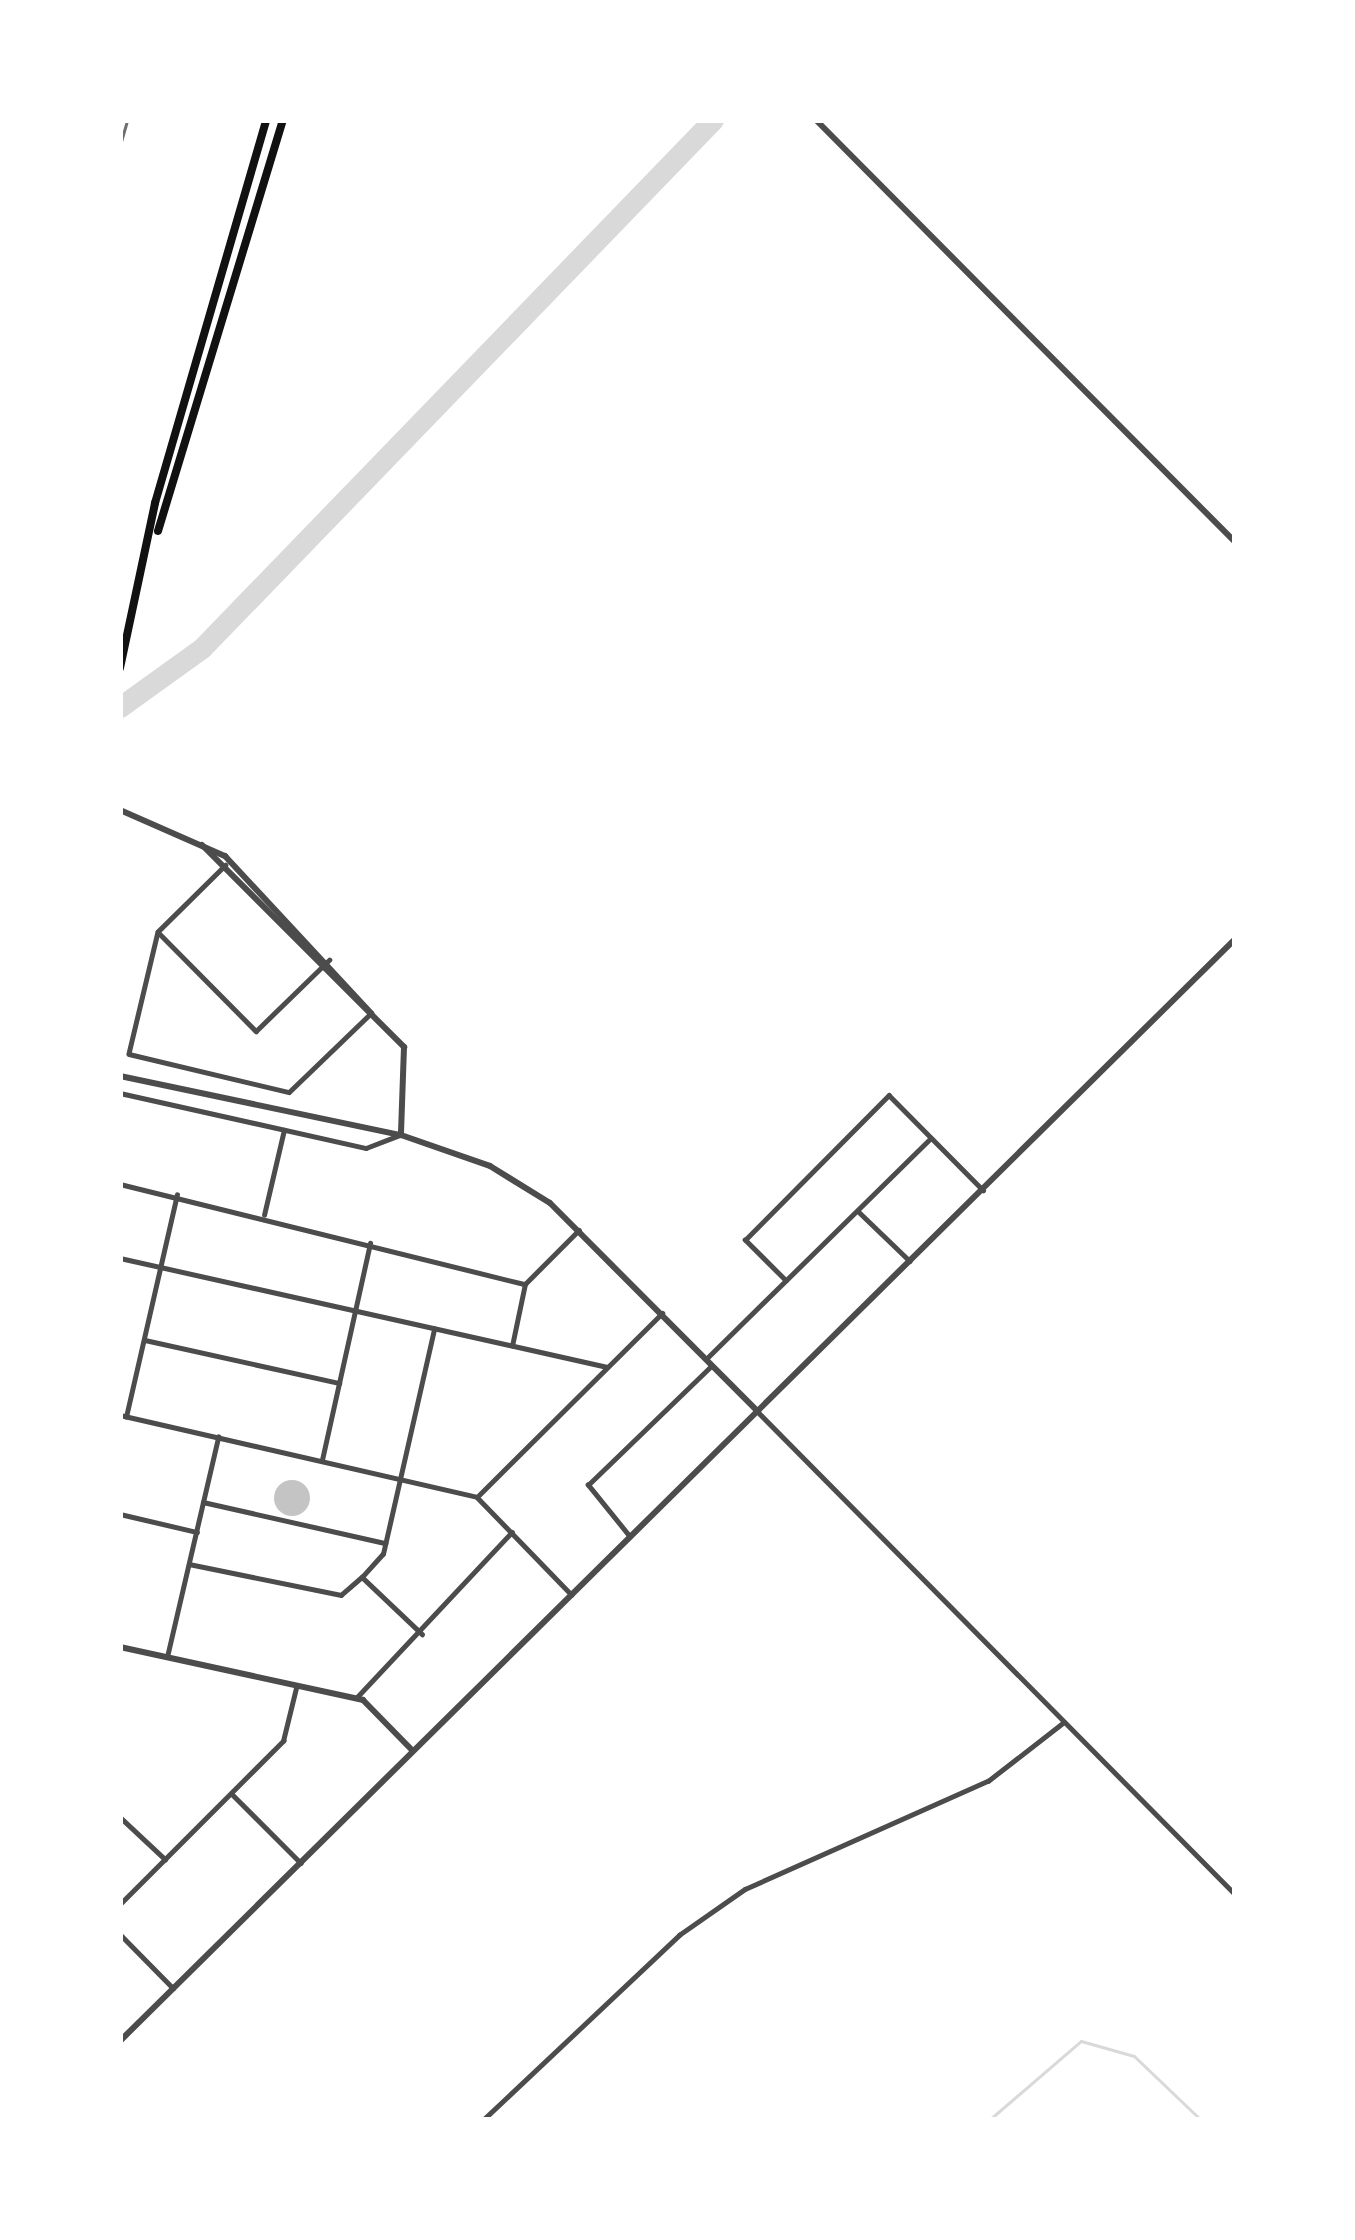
<!DOCTYPE html>
<html>
<head>
<meta charset="utf-8">
<style>
  body { margin:0 }
  #map { position:relative; width:1355px; height:2240px; overflow:hidden; background:#fff; font-family:Arial,sans-serif }
  div>[style] { position:absolute }
  [style*='--x'] { left:calc(var(--x)*1px); top:calc(var(--y)*1px); width:calc(var(--w)*1px); rotate:calc(var(--a)*1deg) }
  .stream>* { height:3px; margin:-1.5px; padding:0 1.5px; transform-origin:1.5px; border-radius:1.5px; background:#d9d9d9 }
  .river>* { height:21px; margin:-10.5px; padding:0 10.5px; transform-origin:10.5px; border-radius:10.5px; background:#d9d9d9 }
  .building>* { inset:0; background:#c4c4c4 }
  .round { border-radius:50% }
  .minor>* { height:4.5px; margin:-2.25px; padding:0 2.25px; transform-origin:2.25px; border-radius:2.25px; background:#4c4c4c }
  .tertiary>* { height:6px; margin:-3px; padding:0 3px; transform-origin:3px; border-radius:3px; background:#4c4c4c }
  .primary>* { height:8px; margin:-4px; padding:0 4px; transform-origin:4px; border-radius:4px; background:#111 }
  .rail>* { height:3px; margin:-1.5px; padding:0 1.5px; transform-origin:1.5px; border-radius:1.5px; background:#707070 }
  span { translate:-50% -50%; white-space:nowrap; text-align:center; line-height:1.15; -webkit-text-stroke:12px #fff; paint-order:stroke }
  .frame { position:absolute; inset:0; border:123px solid #fff; pointer-events:none }
</style>
</head>
<body>
<div id="map">
  <div class="stream">
    <div style="--x:989;--y:2120;--w:121;--a:-40.7"></div>
    <div style="--x:1081;--y:2041;--w:55;--a:15.8"></div>
    <div style="--x:1134;--y:2056;--w:93;--a:43.7"></div>
  </div>
  <div class="river">
    <div style="--x:120;--y:707;--w:101;--a:-35.7"></div>
    <div style="--x:202;--y:648;--w:735;--a:-45.94"></div>
  </div>
  <div class="building">
    <div class="round" style="left:274px;top:1480px;width:36px;height:36px"></div>
  </div>
  <div class="minor">
    <div style="--x:226;--y:865;--w:95;--a:135.4"></div>
    <div style="--x:158;--y:932;--w:125;--a:103.4"></div>
    <div style="--x:129;--y:1054;--w:164;--a:13.4"></div>
    <div style="--x:289;--y:1092;--w:114;--a:-43.9"></div>
    <div style="--x:159;--y:933;--w:138;--a:45.3"></div>
    <div style="--x:256;--y:1031;--w:102;--a:-44.2"></div>
    <div style="--x:120;--y:1093;--w:252;--a:12.6"></div>
    <div style="--x:366;--y:1148;--w:36;--a:-21"></div>
    <div style="--x:120;--y:1184;--w:417;--a:13.9"></div>
    <div style="--x:525;--y:1284;--w:76;--a:-45"></div>
    <div style="--x:858;--y:1211;--w:72;--a:43.9"></div>
    <div style="--x:264;--y:1215;--w:87;--a:-76.8"></div>
    <div style="--x:120;--y:1258;--w:499;--a:12.6"></div>
    <div style="--x:786;--y:1281;--w:58;--a:-135"></div>
    <div style="--x:745;--y:1240;--w:204;--a:-45.2"></div>
    <div style="--x:889;--y:1095;--w:134;--a:45.3"></div>
    <div style="--x:145;--y:1340;--w:199;--a:12.5"></div>
    <div style="--x:512;--y:1346;--w:63;--a:-78.2"></div>
    <div style="--x:706;--y:1359;--w:315;--a:-44.5"></div>
    <div style="--x:758;--y:1412;--w:678;--a:45.3"></div>
    <div style="--x:120;--y:1415;--w:366;--a:12.9"></div>
    <div style="--x:477;--y:1497;--w:136;--a:45.9"></div>
    <div style="--x:126;--y:1417;--w:228;--a:-77.1"></div>
    <div style="--x:322;--y:1460;--w:222;--a:-77.5"></div>
    <div style="--x:479;--y:1495;--w:258;--a:-44.8"></div>
    <div style="--x:203;--y:1502;--w:187;--a:12.7"></div>
    <div style="--x:120;--y:1514;--w:79;--a:13.2"></div>
    <div style="--x:630;--y:1537;--w:67;--a:-128.9"></div>
    <div style="--x:588;--y:1485;--w:170;--a:-44"></div>
    <div style="--x:189;--y:1564;--w:155;--a:11.5"></div>
    <div style="--x:341;--y:1595;--w:28;--a:-41"></div>
    <div style="--x:362;--y:1577;--w:31;--a:-48"></div>
    <div style="--x:383;--y:1554;--w:231;--a:-77.2"></div>
    <div style="--x:362;--y:1577;--w:83;--a:43.5"></div>
    <div style="--x:167;--y:1657;--w:226;--a:-76.9"></div>
    <div style="--x:357;--y:1697;--w:226;--a:-46.8"></div>
    <div style="--x:233;--y:1795;--w:96;--a:45"></div>
    <div style="--x:120;--y:1817;--w:62;--a:43"></div>
    <div style="--x:120;--y:1904;--w:231;--a:-45"></div>
    <div style="--x:283;--y:1741;--w:55;--a:-76.2"></div>
    <div style="--x:120;--y:1934;--w:76;--a:45.5"></div>
    <div style="--x:483;--y:2120;--w:270;--a:-43.3"></div>
    <div style="--x:679;--y:1935;--w:80;--a:-34.9"></div>
    <div style="--x:745;--y:1889;--w:266;--a:-24"></div>
    <div style="--x:988;--y:1781;--w:96;--a:-37.8"></div>
  </div>
  <div class="tertiary">
    <div style="--x:816;--y:120;--w:595;--a:45.2"></div>
    <div style="--x:120;--y:810;--w:115;--a:23.7"></div>
    <div style="--x:225;--y:856;--w:214;--a:47.1"></div>
    <div style="--x:202;--y:845;--w:286;--a:45"></div>
    <div style="--x:404;--y:1047;--w:88;--a:92"></div>
    <div style="--x:120;--y:1076;--w:287;--a:11.9"></div>
    <div style="--x:401;--y:1135;--w:94;--a:19.2"></div>
    <div style="--x:490;--y:1166;--w:70;--a:31.7"></div>
    <div style="--x:550;--y:1203;--w:295;--a:45.1"></div>
    <div style="--x:120;--y:1647;--w:249;--a:12.3"></div>
    <div style="--x:363;--y:1700;--w:71;--a:45.6"></div>
    <div style="--x:120;--y:2041;--w:1568;--a:-44.66"></div>
  </div>
  <div class="primary">
    <div style="--x:158;--y:531;--w:430;--a:-73.1"></div>
    <div style="--x:120;--y:668;--w:169;--a:-78"></div>
    <div style="--x:155;--y:503;--w:399;--a:-73.8"></div>
  </div>
  <div class="rail">
    <div style="--x:120;--y:145;--w:26;--a:-74"></div>
  </div>
  <div class="frame"></div>
</div>
</body>
</html>
